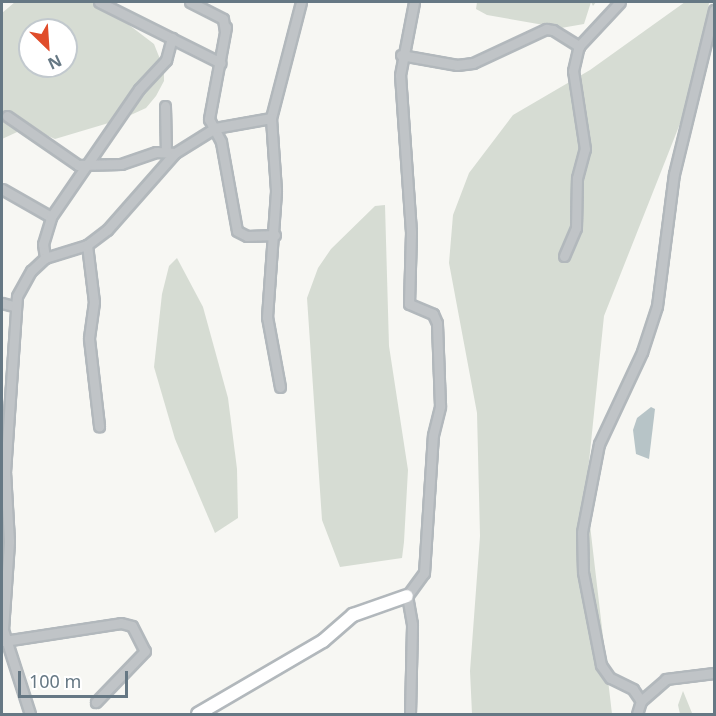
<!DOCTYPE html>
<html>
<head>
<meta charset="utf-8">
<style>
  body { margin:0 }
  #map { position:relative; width:716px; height:716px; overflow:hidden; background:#f7f7f3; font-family:"Noto Sans",sans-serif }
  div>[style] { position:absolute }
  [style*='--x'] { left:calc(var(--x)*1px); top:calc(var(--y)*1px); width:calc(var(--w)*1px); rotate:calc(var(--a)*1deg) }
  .green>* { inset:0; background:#d6dcd3 }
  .water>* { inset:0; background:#b7c4c7 }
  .roads { filter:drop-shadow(2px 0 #b2b8bc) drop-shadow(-2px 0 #b2b8bc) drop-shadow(0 2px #b2b8bc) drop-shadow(0 -2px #b2b8bc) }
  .street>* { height:9px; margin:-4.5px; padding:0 4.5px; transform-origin:4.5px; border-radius:4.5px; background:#c0c4c7 }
  .secondary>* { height:12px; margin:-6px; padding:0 6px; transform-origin:6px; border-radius:6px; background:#fff }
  span { translate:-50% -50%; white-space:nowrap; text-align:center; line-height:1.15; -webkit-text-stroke:6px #fff; paint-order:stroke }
  .frame { position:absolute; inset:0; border:3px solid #667884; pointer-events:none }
  .north { position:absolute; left:18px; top:18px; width:60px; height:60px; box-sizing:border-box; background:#fff; border:2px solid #c2c9ce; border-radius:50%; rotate:155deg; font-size:16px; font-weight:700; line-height:24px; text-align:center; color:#667884 }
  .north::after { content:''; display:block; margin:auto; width:21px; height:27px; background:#e04c2a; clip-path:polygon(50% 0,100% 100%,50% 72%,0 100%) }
  .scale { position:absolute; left:18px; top:671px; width:110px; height:27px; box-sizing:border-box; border:3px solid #667884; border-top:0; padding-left:8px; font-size:18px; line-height:21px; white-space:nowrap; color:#667884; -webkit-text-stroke:4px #fff; paint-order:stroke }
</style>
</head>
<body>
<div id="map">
  <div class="green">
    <div style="clip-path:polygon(evenodd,15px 2px,99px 2px,154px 44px,164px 69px,164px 81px,156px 96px,146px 108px,122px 119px,55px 139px,28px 127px,2px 139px,2px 13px,15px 2px,30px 30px,66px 30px,66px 66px,30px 66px,30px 30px)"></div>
    <div style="clip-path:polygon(477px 2px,596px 2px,593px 6px,591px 2px,584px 24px,561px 28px,487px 15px,476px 9px)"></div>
    <div style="clip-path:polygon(685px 2px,709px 3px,700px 73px,604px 316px,586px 491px,612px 714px,472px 714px,470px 671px,480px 536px,477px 413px,449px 263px,453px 215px,469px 173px,513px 115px,590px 70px)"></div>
    <div style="clip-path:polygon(385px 205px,389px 346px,408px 470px,404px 542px,402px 558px,340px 567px,322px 520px,307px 298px,318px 268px,331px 249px,375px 206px)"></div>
    <div style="clip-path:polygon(177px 258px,203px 307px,228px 398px,237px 469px,238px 518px,215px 533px,175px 439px,154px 367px,162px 294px,169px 266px)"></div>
    <div style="clip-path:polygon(683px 691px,692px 713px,694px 714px,680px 714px,678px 705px)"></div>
  </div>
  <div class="water">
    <div style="clip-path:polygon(651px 407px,655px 409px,649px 459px,636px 454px,633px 430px,637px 418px)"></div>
  </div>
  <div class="roads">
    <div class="street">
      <div style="--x:99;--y:2;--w:136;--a:26.6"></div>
      <div style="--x:190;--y:2;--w:37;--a:27"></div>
      <div style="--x:223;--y:19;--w:12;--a:81"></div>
      <div style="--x:226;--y:27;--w:94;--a:100.5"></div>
      <div style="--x:209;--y:119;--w:26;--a:62"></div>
      <div style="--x:221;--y:142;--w:90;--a:79.8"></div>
      <div style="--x:237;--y:231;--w:11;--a:27"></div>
      <div style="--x:247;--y:236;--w:28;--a:-2"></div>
      <div style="--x:401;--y:55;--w:57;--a:10.1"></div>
      <div style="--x:457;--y:65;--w:16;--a:-7"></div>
      <div style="--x:473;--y:63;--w:81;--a:-25"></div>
      <div style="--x:546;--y:29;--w:7;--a:8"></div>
      <div style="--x:553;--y:30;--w:31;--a:32"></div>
      <div style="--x:579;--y:46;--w:60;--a:-47"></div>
      <div style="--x:165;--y:106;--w:46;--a:88.8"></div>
      <div style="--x:7;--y:116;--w:86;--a:34.6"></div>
      <div style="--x:78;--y:165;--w:43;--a:-1.3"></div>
      <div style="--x:121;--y:164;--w:37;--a:-19"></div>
      <div style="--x:156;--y:152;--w:19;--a:3"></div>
      <div style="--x:2;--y:189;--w:56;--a:29.7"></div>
      <div style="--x:87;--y:245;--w:57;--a:83"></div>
      <div style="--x:94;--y:302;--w:37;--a:98"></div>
      <div style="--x:89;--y:339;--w:88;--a:83.4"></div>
      <div style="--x:564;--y:256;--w:30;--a:-67"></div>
      <div style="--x:576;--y:228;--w:50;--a:-88.9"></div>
      <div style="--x:577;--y:178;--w:30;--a:-75"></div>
      <div style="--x:585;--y:149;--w:79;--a:-98.7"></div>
      <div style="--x:573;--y:71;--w:26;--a:-77"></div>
      <div style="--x:45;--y:258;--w:14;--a:-98"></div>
      <div style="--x:43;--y:244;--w:28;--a:-73"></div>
      <div style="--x:51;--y:217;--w:155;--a:-55.5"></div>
      <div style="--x:139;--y:89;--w:40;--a:-47"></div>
      <div style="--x:166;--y:60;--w:23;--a:-75"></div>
      <div style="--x:2;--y:303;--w:11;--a:15"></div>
      <div style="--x:280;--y:387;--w:71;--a:-100.5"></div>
      <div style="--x:267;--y:317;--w:127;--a:-85.9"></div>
      <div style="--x:276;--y:190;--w:72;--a:-94"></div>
      <div style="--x:271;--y:118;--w:120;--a:-75.5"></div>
      <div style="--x:4;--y:641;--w:118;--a:-8.7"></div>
      <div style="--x:121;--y:623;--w:11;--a:15"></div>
      <div style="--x:132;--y:626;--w:28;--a:63"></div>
      <div style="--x:145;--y:651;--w:71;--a:133.9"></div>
      <div style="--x:641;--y:701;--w:14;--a:-124"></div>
      <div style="--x:633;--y:689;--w:25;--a:-154"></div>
      <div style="--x:610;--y:678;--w:16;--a:-125"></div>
      <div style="--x:601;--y:665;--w:95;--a:-101"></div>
      <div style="--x:583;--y:572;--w:40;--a:-91.4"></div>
      <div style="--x:582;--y:532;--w:90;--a:-79.1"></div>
      <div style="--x:599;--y:444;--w:102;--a:-64.9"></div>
      <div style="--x:642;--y:352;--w:48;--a:-71.9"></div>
      <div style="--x:657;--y:306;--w:133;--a:-82.7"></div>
      <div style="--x:674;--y:174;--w:169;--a:-76.3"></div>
      <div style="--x:30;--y:714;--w:88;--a:-107.8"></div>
      <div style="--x:3;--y:630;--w:89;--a:-86.1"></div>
      <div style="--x:9;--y:541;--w:69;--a:-93.3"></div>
      <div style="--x:5;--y:472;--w:176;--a:-86.1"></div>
      <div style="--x:17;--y:296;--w:29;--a:-61"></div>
      <div style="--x:31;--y:271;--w:19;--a:-43"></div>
      <div style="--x:45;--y:258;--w:44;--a:-17.2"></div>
      <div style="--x:87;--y:245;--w:25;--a:-37"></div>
      <div style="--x:107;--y:230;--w:103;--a:-48.6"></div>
      <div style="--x:175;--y:153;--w:47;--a:-32"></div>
      <div style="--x:215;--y:128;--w:57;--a:-10.1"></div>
      <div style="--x:410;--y:714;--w:90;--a:-88.7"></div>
      <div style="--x:412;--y:624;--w:28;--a:-100"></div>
      <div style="--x:407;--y:596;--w:29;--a:-54"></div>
      <div style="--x:424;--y:573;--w:138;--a:-86.3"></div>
      <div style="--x:433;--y:435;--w:30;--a:-76"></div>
      <div style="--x:440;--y:406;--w:83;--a:-92.1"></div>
      <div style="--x:437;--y:323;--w:10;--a:-114"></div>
      <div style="--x:433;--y:314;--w:26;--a:-157"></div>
      <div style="--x:409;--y:304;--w:72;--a:-88.4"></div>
      <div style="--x:411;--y:232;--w:157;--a:-94"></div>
      <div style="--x:400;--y:75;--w:74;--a:-79.1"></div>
      <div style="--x:637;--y:714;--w:14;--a:-73"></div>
      <div style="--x:641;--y:701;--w:33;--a:-41"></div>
      <div style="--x:666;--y:679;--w:48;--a:-7.1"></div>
    </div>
    <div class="secondary">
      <div style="--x:198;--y:714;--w:145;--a:-30.3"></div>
      <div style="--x:323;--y:641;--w:40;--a:-41"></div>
      <div style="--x:353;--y:615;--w:57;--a:-19.4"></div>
    </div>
  </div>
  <div class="frame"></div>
  <div class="north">N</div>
  <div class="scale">100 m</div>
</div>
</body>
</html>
